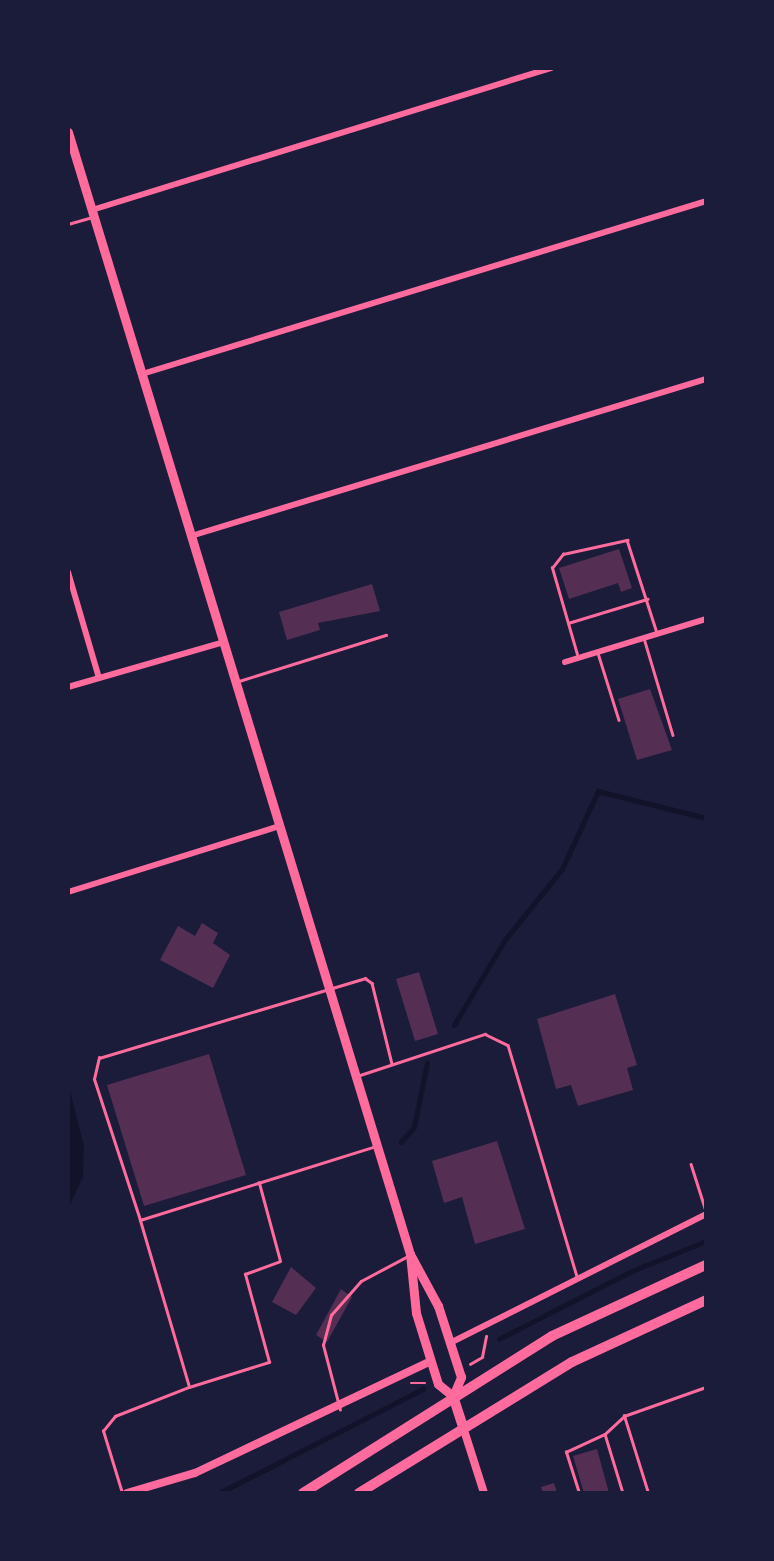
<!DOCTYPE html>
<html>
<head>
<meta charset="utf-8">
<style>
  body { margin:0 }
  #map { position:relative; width:774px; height:1561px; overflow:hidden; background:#1b1b3a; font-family:Montserrat,sans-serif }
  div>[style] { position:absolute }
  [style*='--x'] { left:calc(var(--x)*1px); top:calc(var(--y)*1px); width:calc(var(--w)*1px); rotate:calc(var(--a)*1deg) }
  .water>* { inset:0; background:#12122b }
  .stream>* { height:4.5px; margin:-2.25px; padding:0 2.25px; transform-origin:2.25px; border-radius:2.25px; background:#12122b }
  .building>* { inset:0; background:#542f53 }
  .path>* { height:2.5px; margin:-1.25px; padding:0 1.25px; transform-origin:1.25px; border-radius:1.25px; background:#ff6b9d }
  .service>* { height:2.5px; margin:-1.25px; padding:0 1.25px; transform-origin:1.25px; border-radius:1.25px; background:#ff6b9d }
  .minor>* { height:6px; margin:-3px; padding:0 3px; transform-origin:3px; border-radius:3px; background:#ff6b9d }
  .tertiary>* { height:8px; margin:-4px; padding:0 4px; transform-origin:4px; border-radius:4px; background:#ff6b9d }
  .secondary>* { height:9px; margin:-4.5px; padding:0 4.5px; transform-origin:4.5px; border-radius:4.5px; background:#ff6b9d }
  .trunk>* { height:10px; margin:-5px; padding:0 5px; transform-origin:5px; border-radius:5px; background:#ff6b9d }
  span { translate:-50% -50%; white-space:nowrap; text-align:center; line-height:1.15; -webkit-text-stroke:6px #1b1b3a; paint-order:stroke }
  .frame { position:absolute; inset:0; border:70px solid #1b1b3a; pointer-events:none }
</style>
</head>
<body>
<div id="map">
  <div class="water">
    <div style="clip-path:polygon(68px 1083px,84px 1146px,83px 1177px,68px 1209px)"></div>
  </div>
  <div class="stream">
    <div style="--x:454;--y:1025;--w:98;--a:-59.2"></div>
    <div style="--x:504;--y:941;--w:92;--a:-51.1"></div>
    <div style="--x:562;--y:869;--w:86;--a:-65.2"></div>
    <div style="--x:598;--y:791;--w:111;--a:14"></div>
    <div style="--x:401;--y:1142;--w:20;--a:-49"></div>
    <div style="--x:414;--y:1127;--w:65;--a:-78.5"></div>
    <div style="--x:499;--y:1339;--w:149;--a:-27.1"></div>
    <div style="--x:632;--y:1271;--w:80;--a:-22.1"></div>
    <div style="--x:219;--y:1493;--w:229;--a:-27"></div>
  </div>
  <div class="building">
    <div style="clip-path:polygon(619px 549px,632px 588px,621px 592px,618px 583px,569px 599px,559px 568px)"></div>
    <div style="clip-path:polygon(372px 584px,380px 611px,318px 623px,320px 630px,287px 640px,279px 612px)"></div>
    <div style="clip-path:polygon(650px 689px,672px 750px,637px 760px,618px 699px)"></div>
    <div style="clip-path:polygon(202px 923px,218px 933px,213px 943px,230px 955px,213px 988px,160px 960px,178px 926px,195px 936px)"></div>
    <div style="clip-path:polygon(419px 972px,438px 1034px,415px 1041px,396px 979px)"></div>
    <div style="clip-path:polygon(615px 994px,637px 1065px,627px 1068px,633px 1090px,578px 1106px,571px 1085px,556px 1089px,537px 1019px)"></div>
    <div style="clip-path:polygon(209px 1054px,246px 1175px,144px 1206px,107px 1085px)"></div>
    <div style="clip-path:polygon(497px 1141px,525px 1229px,475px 1244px,462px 1197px,444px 1203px,432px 1161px)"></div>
    <div style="clip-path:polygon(291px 1267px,316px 1288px,296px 1315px,272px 1302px)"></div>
    <div style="clip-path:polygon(341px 1289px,352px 1297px,327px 1342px,316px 1335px)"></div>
    <div style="clip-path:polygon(597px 1449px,609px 1493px,584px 1493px,573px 1456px)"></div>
    <div style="clip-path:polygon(554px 1483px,557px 1493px,543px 1493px,541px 1487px)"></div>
  </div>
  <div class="path">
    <div style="--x:470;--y:1364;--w:14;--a:-30"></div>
    <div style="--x:482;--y:1357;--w:21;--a:-79"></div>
    <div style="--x:411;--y:1383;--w:14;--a:0"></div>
  </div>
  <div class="service">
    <div style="--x:68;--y:224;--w:25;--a:-16"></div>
    <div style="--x:568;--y:623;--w:83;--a:-16.9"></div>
    <div style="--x:644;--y:638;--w:101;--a:73.4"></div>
    <div style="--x:598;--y:653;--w:70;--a:72.6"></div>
    <div style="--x:578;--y:658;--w:94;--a:-106.1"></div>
    <div style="--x:552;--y:568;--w:18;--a:-52"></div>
    <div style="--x:563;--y:554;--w:66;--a:-12.3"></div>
    <div style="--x:627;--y:540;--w:98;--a:72.1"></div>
    <div style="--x:239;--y:681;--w:154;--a:-17.4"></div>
    <div style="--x:357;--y:1076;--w:135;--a:-18.2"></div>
    <div style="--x:485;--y:1034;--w:25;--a:26"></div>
    <div style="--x:508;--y:1045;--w:241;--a:73.4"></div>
    <div style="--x:691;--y:1164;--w:49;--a:72.3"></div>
    <div style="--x:140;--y:1220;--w:148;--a:-108.1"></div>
    <div style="--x:94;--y:1079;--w:22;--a:-77"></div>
    <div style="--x:99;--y:1058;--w:278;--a:-16.7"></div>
    <div style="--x:365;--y:978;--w:9;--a:36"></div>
    <div style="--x:372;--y:983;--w:83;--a:76.1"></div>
    <div style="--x:189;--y:1387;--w:84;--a:-17.4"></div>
    <div style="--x:269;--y:1362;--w:91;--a:-105.3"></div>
    <div style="--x:245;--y:1274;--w:37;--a:-20"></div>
    <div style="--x:280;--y:1261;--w:81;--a:-105.1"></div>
    <div style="--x:340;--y:1410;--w:67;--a:-104.7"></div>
    <div style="--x:323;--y:1345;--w:31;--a:-75"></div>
    <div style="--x:331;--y:1315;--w:45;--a:-48.6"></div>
    <div style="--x:361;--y:1281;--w:53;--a:-28"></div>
    <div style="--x:606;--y:1433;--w:25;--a:-43"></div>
    <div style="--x:122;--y:1493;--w:65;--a:-107"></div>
    <div style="--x:103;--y:1431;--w:19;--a:-51"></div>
    <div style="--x:115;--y:1416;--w:79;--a:-21.4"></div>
    <div style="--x:189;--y:1387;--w:174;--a:-106.4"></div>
    <div style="--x:140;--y:1220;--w:244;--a:-17.4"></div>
    <div style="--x:579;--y:1493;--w:43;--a:-107.6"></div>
    <div style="--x:566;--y:1452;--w:43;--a:-24.8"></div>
    <div style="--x:605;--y:1434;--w:62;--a:73"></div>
    <div style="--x:648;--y:1493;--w:81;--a:-107.3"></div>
    <div style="--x:624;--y:1416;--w:87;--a:-19.5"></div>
  </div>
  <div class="minor">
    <div style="--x:92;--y:210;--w:481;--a:-17.2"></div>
    <div style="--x:142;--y:374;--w:590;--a:-17.05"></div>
    <div style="--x:191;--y:536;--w:538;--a:-16.95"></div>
    <div style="--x:68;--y:572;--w:110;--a:73.7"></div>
    <div style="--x:565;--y:662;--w:147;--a:-17"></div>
    <div style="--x:68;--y:687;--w:162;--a:-16.1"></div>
    <div style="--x:68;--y:892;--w:222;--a:-17.3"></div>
    <div style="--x:450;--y:1343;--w:287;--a:-26.7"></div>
  </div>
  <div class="tertiary">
    <div style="--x:463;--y:1427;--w:69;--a:72.3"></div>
    <div style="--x:127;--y:1493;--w:71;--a:-16.4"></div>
    <div style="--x:195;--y:1473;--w:261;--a:-25.4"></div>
  </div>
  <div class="secondary">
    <div style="--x:68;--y:132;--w:1173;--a:73.05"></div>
    <div style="--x:410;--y:1254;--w:59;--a:84.2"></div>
    <div style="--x:416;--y:1313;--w:74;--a:72.8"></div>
    <div style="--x:438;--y:1384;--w:19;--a:39"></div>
    <div style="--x:453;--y:1396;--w:21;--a:-67"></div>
    <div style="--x:461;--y:1377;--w:75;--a:-107.9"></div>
    <div style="--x:438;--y:1306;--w:59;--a:-118.3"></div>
  </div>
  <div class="trunk">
    <div style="--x:453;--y:1396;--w:33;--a:72"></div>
    <div style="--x:303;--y:1493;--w:294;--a:-32.2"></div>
    <div style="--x:552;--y:1336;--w:170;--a:-24.8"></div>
    <div style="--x:359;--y:1493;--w:250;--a:-31.6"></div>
    <div style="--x:572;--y:1362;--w:148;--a:-24.8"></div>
  </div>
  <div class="frame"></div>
</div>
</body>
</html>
